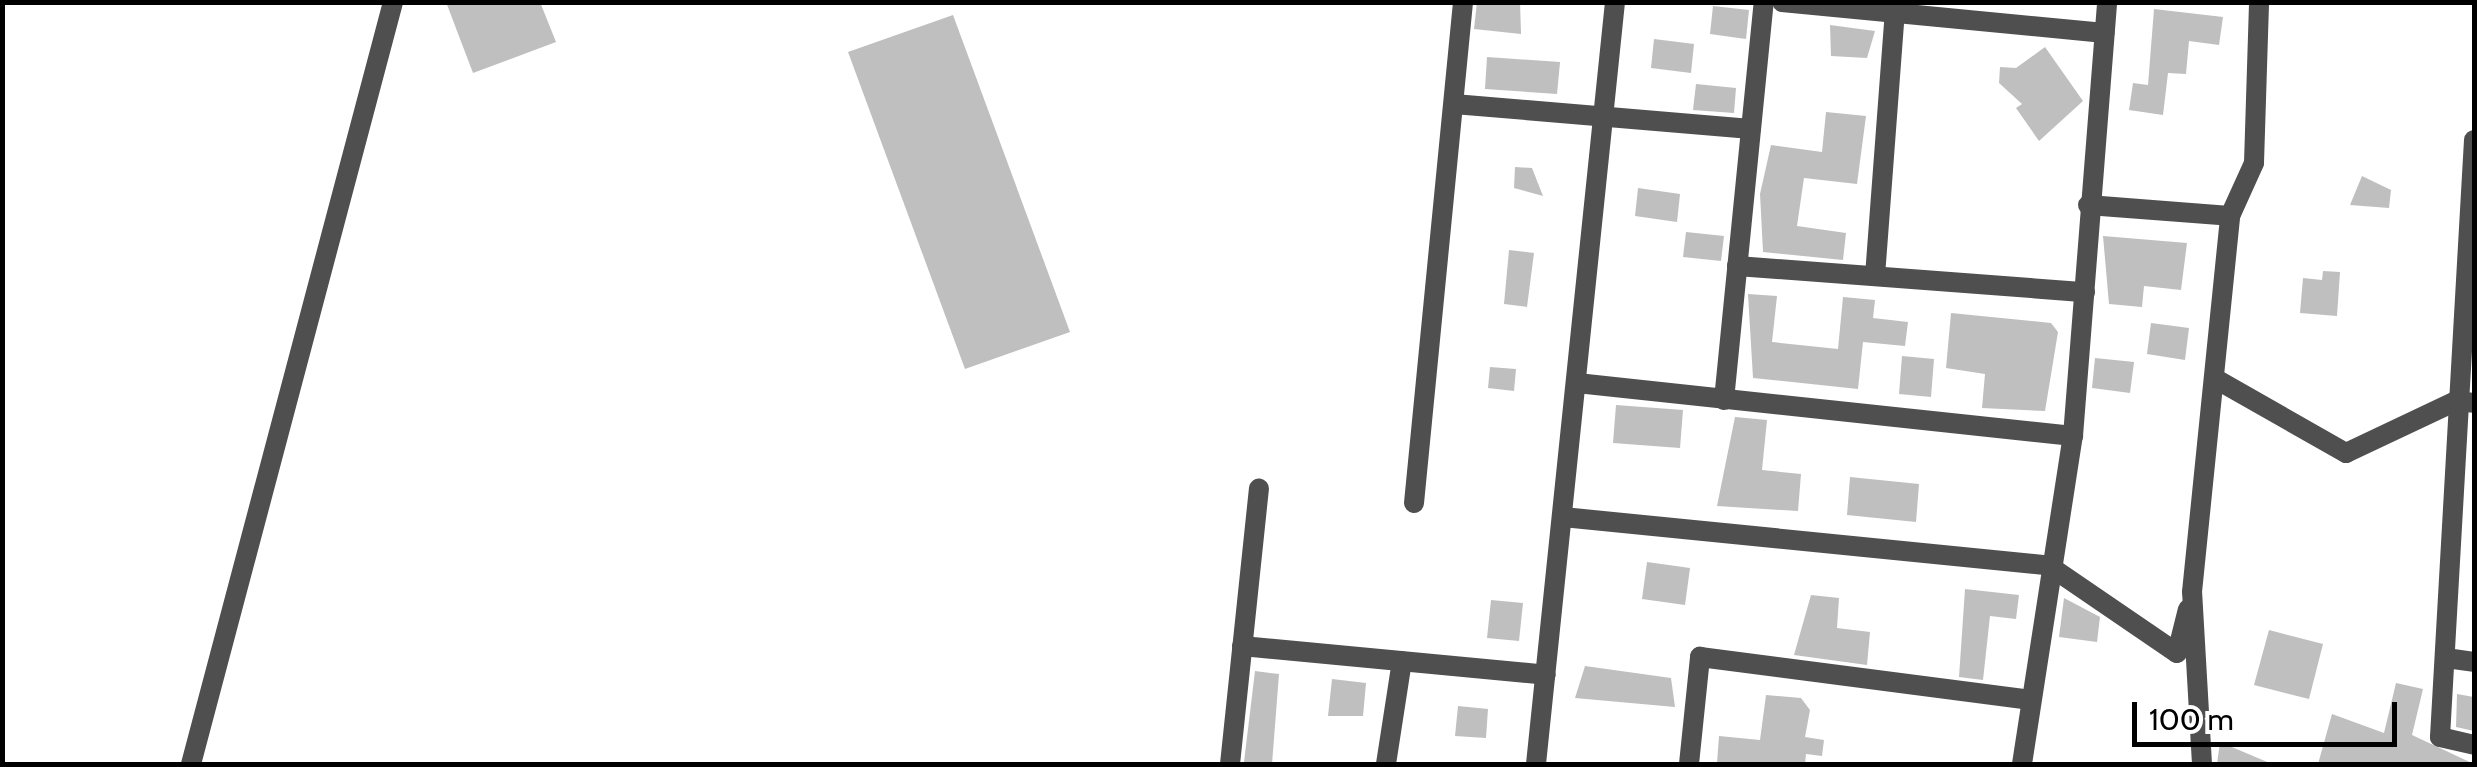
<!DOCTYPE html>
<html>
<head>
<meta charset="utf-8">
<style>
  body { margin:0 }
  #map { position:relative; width:2477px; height:767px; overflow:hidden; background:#fff; font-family:Cabin,sans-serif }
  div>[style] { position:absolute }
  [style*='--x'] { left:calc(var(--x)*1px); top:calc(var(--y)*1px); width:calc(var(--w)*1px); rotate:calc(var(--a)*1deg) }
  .building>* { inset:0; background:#bfbfbf }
  .minor>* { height:20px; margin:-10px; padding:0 10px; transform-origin:10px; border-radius:10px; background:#4f4f4f }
  .tertiary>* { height:20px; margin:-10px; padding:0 10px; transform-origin:10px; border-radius:10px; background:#4f4f4f }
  span { translate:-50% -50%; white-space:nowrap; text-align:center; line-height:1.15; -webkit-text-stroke:10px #fff; paint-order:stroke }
  .frame { position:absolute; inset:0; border:5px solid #000; pointer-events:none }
  .scale { position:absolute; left:2132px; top:702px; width:265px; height:45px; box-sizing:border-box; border:5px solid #000; border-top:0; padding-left:12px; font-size:30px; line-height:35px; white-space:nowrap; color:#000; -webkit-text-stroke:8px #fff; paint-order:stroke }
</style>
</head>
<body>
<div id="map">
  <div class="building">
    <div style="clip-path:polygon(446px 2px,540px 2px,556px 42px,473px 73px)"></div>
    <div style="clip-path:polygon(1477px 2px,1520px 2px,1521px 34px,1474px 29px)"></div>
    <div style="clip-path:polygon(1713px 6px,1749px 10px,1746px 39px,1710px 34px)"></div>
    <div style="clip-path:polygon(2154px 9px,2223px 17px,2219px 45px,2189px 41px,2186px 74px,2168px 73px,2163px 115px,2129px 110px,2133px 83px,2148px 85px)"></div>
    <div style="clip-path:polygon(953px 15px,1070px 332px,965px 369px,848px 52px)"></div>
    <div style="clip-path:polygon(1830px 25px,1875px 31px,1867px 58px,1831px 56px)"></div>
    <div style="clip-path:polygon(1654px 39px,1694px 44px,1691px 73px,1651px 68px)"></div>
    <div style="clip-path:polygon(2045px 47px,2083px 101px,2039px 141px,2016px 108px,2022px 104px,1999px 83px,2000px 67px,2016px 68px)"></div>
    <div style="clip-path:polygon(1487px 57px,1560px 62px,1557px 94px,1485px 89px)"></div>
    <div style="clip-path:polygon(1696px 84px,1736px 88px,1734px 113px,1693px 110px)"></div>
    <div style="clip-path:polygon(1826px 112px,1866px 116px,1857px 184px,1804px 178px,1797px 226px,1846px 233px,1843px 260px,1763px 252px,1760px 194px,1771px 145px,1822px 152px)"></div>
    <div style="clip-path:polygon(1515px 167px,1532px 168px,1543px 196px,1514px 188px)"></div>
    <div style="clip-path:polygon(2362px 176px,2391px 190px,2389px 208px,2350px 205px)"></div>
    <div style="clip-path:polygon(1638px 188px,1680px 194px,1677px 222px,1635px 216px)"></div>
    <div style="clip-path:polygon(1686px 232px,1724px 236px,1721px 261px,1683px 257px)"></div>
    <div style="clip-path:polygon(2103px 236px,2187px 243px,2181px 290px,2144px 286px,2142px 307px,2109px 304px)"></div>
    <div style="clip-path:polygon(1509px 250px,1534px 253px,1527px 307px,1504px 304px)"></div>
    <div style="clip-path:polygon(2323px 271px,2340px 272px,2337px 316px,2300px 313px,2303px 278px,2322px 280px)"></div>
    <div style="clip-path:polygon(1748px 294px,1777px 296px,1772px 342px,1838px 349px,1843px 297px,1875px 300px,1873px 318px,1908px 322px,1905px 346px,1863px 342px,1858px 389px,1753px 378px)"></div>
    <div style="clip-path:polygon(1951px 313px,2051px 323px,2058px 332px,2045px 411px,1982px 408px,1985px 374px,1946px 368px)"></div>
    <div style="clip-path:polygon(2151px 323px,2189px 328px,2185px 360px,2147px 354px)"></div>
    <div style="clip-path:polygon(1902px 356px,1934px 359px,1931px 397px,1899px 394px)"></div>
    <div style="clip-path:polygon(2095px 358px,2134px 362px,2130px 393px,2092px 388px)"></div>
    <div style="clip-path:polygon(1490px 367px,1516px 369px,1514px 391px,1488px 388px)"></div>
    <div style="clip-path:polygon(1616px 405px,1683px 410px,1680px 448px,1613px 443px)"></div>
    <div style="clip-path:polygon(1735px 417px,1767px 420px,1762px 470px,1801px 474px,1798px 511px,1717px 506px)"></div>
    <div style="clip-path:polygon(1850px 477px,1919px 484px,1916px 522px,1847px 515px)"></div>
    <div style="clip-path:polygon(1647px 562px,1690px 568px,1685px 605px,1642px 599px)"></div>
    <div style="clip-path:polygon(1965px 589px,2019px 595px,2016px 619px,1990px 616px,1983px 680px,1959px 677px)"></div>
    <div style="clip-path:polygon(1811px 595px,1839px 598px,1837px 628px,1870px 632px,1867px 665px,1794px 655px)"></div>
    <div style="clip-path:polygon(2064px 598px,2100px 617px,2097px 642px,2059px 637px)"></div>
    <div style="clip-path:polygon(1491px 600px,1523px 603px,1519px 641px,1487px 638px)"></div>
    <div style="clip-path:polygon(2269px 630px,2323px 644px,2309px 699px,2254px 685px)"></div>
    <div style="clip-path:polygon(1585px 666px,1671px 678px,1675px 707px,1575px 698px)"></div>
    <div style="clip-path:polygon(1255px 671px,1279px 674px,1272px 764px,1244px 762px)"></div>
    <div style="clip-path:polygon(1332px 679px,1366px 683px,1363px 716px,1328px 716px)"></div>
    <div style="clip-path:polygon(2396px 683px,2423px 689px,2412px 735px,2474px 764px,2318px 764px,2332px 714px,2384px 733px)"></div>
    <div style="clip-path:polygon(2457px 694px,2474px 697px,2474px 731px,2456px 727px)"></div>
    <div style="clip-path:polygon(1766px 695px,1801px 698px,1810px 710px,1805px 737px,1824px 740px,1822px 756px,1806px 754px,1805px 764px,1717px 763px,1719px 736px,1760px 740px)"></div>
    <div style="clip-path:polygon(1458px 706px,1488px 709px,1486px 738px,1455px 736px)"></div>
    <div style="clip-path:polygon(2220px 742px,2272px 764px,2217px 764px)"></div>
  </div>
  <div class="minor">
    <div style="--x:1782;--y:2;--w:324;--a:5.5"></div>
    <div style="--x:1454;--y:104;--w:298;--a:4.8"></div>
    <div style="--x:2474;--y:140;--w:598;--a:93.26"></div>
    <div style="--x:2440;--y:737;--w:35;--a:13"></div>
    <div style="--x:2088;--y:205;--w:142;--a:4.4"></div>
    <div style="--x:1737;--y:266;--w:349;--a:4.3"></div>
    <div style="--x:1875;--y:276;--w:264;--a:-85.7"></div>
    <div style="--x:2214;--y:378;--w:152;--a:29.6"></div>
    <div style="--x:2346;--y:453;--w:122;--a:-25.3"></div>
    <div style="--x:2456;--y:401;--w:18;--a:6"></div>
    <div style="--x:1577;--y:383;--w:499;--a:6.1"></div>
    <div style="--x:1724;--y:400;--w:400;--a:-84.3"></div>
    <div style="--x:1414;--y:503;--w:503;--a:-84.41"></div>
    <div style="--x:1563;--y:517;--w:487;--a:5.7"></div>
    <div style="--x:2048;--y:565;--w:156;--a:34.3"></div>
    <div style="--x:2177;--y:653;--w:45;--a:-76"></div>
    <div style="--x:1242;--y:646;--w:305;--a:5.4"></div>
    <div style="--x:2446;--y:658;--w:28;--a:8"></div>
    <div style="--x:1230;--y:764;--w:277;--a:-84"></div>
    <div style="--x:1386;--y:764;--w:104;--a:-81.2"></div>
    <div style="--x:1689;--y:764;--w:108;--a:-84.1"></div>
    <div style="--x:1700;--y:657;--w:332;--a:7.4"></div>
    <div style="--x:2022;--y:764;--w:332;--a:-81.2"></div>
    <div style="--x:2073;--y:436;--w:435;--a:-85.5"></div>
    <div style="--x:2202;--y:764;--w:172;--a:-93.3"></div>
    <div style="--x:2192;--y:592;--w:378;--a:-84.2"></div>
    <div style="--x:2230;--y:216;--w:58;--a:-65.6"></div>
    <div style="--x:2254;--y:163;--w:161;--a:-88.2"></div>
  </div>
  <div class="tertiary">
    <div style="--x:191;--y:764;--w:788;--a:-75.15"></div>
    <div style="--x:1536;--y:764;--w:766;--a:-84.08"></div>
  </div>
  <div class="frame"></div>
  <div class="scale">100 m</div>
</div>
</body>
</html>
